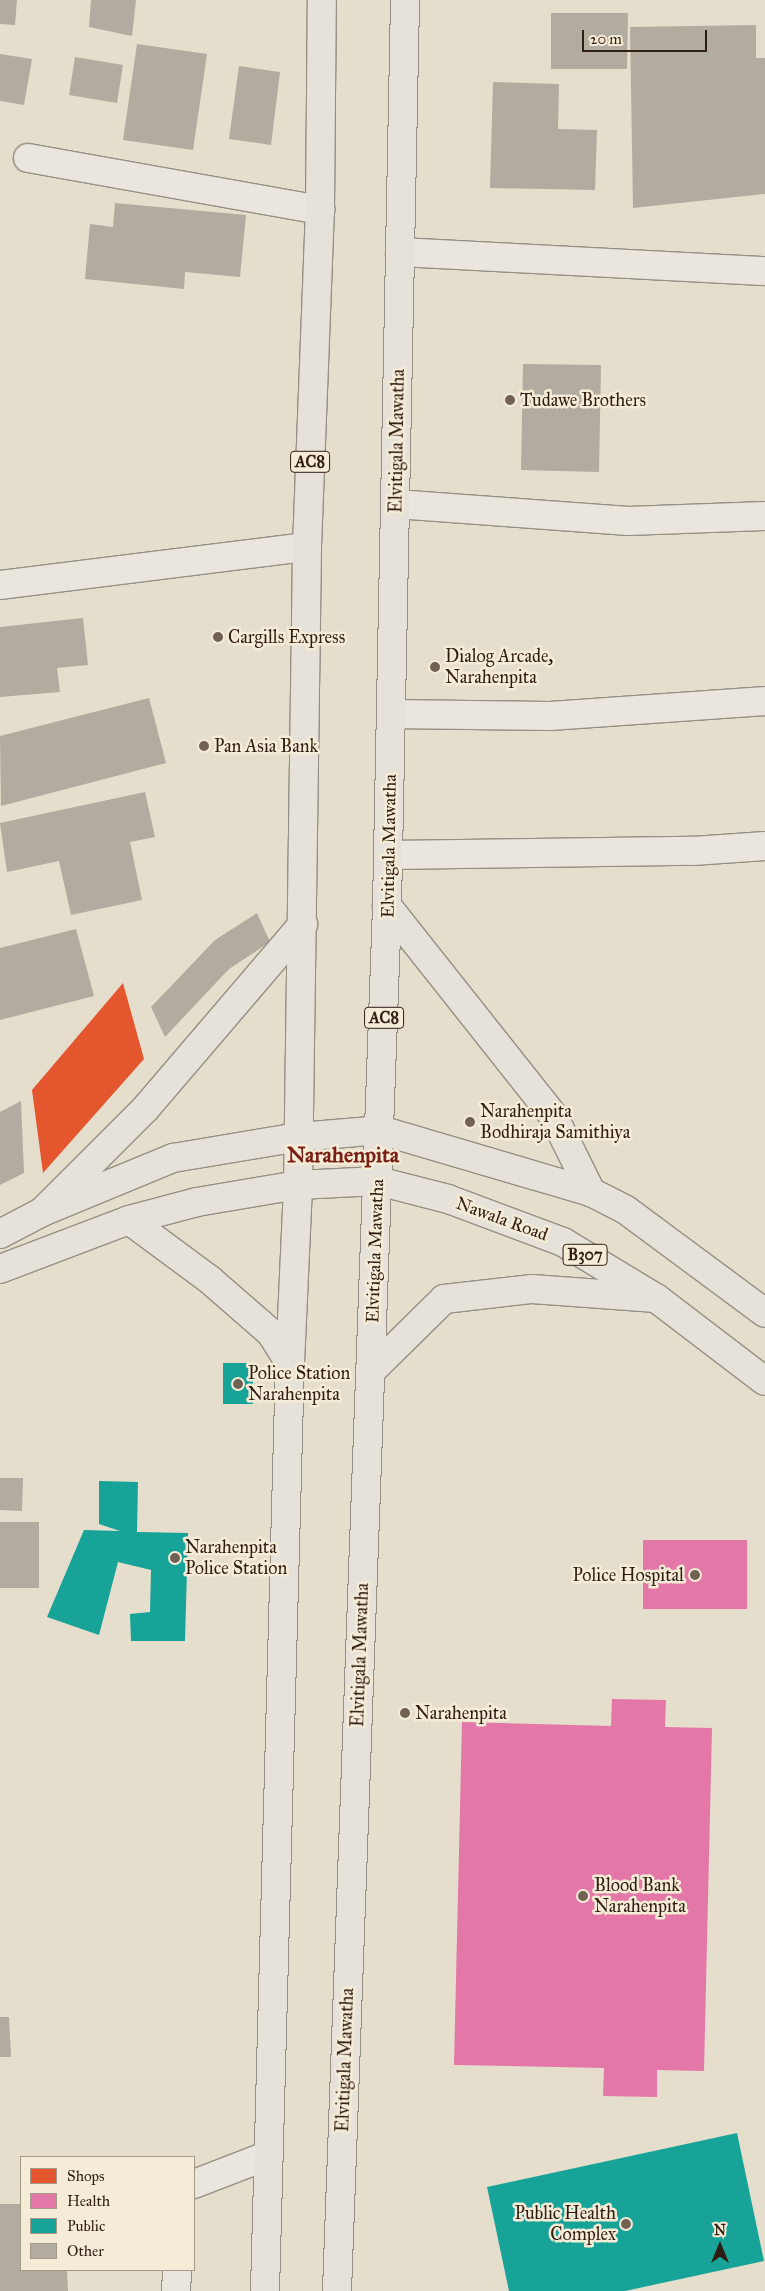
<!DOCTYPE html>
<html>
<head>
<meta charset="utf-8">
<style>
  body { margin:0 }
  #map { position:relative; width:765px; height:2291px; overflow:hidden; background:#e6decc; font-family:"IM FELL Great Primer",serif }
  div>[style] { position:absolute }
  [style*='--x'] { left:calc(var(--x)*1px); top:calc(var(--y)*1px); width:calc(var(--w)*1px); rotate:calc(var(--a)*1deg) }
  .shops>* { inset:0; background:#e4572e }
  .health>* { inset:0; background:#e377a8 }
  .public>* { inset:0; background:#17a398 }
  .building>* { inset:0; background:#b2ab9f }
  .roads { filter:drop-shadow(1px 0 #968f84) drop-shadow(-1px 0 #968f84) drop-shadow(0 1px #968f84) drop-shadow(0 -1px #968f84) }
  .minor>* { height:28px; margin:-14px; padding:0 14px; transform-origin:14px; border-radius:14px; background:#eae6de }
  .major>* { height:28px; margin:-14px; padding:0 14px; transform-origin:14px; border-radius:14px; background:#e7e2d9 }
  .highway>* { height:28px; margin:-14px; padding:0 14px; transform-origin:14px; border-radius:14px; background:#e7e2d9 }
  .dots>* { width:14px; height:14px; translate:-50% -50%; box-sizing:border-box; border:2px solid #f5ecd7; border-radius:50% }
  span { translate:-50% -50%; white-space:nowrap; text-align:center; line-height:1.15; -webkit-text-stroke:5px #f5ecd7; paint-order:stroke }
  .shield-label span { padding:1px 4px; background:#f5ecd7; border:1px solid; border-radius:4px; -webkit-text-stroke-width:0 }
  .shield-label { font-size:16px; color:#301d12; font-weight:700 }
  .poi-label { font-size:18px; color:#301d12 }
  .left { translate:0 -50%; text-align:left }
  .right { translate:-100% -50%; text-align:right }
  .street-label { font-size:18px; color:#301d12 }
  .district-label { font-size:22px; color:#7a1f14; font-weight:700 }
  .legend { position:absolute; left:20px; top:2156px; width:175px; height:115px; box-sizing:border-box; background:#f5ecd7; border:1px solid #a69988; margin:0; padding:6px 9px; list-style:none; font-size:15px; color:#301d12 }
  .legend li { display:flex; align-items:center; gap:10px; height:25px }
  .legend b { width:25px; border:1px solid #a69988 }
  .north { position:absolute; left:695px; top:2221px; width:50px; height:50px; -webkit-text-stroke:4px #f5ecd7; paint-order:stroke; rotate:0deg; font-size:14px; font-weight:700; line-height:20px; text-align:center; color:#301d12 }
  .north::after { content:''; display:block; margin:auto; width:18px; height:22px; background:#301d12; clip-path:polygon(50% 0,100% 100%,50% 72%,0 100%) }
  .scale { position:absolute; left:582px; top:30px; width:125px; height:22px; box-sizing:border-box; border:2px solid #301d12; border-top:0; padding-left:6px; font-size:15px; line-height:18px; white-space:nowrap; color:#301d12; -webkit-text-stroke:4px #f5ecd7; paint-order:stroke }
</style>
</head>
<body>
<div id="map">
  <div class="shops">
    <div style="clip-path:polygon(123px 983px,144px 1059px,43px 1173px,32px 1090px)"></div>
  </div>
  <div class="health">
    <div style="clip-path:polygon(643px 1540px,747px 1540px,747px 1609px,643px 1609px)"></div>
    <div style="clip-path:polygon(612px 1699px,666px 1700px,665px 1727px,712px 1728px,704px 2071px,657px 2070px,657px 2097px,603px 2096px,604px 2068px,454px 2065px,462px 1722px,611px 1726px)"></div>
  </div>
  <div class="public">
    <div style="clip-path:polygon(223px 1363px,253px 1363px,253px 1404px,223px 1404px)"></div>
    <div style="clip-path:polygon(99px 1481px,138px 1482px,137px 1532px,188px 1533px,185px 1641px,131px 1641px,130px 1614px,150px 1612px,151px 1570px,118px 1562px,99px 1635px,47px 1617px,84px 1530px,120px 1531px,99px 1524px)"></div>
    <div style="clip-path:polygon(737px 2133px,764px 2261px,625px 2291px,509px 2291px,487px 2187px)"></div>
  </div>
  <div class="building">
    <div style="clip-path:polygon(0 0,17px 0,15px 25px,0 24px)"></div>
    <div style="clip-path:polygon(91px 0,136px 0,132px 36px,89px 27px)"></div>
    <div style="clip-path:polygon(551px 13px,628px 13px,627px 69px,551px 69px)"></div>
    <div style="clip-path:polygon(756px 25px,756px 58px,765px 58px,765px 194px,633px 208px,630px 27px)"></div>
    <div style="clip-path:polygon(137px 44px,207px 54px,193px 150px,123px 140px)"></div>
    <div style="clip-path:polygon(0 54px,32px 59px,24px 105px,0 101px)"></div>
    <div style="clip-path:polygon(75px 57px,123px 65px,117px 103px,69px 95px)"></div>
    <div style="clip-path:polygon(239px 66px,280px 72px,271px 145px,229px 139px)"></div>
    <div style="clip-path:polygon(493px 82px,559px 84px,558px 129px,597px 130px,595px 190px,490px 188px)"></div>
    <div style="clip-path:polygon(115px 203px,246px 215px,240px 277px,185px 272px,184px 289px,85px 279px,90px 224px,113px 227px)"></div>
    <div style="clip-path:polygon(523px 364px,601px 365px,599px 472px,521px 470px)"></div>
    <div style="clip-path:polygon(83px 618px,88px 665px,57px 668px,60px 692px,0 697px,0 627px)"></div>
    <div style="clip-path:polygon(149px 698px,166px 763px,1px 806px,0 736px)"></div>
    <div style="clip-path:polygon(145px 792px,155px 837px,130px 842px,142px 900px,71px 915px,59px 861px,7px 872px,0 823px)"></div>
    <div style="clip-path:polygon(257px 913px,270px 942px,229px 969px,165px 1037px,151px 1007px,215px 940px)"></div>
    <div style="clip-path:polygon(76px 929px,94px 996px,0 1020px,0 948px)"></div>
    <div style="clip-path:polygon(21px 1101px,24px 1173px,0 1185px,0 1112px)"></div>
    <div style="clip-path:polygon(0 1478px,23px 1478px,22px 1511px,0 1510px)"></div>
    <div style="clip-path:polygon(0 1522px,39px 1522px,39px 1588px,0 1588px)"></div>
    <div style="clip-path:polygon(0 2017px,9px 2017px,11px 2057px,0 2057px)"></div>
    <div style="clip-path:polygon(0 2204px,21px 2204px,21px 2270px,67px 2270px,68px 2291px,0 2291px)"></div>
  </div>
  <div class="roads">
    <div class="minor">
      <div style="--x:28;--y:158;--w:297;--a:10.1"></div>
      <div style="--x:400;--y:252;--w:365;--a:3"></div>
      <div style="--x:396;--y:504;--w:233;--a:4.2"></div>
      <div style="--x:628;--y:521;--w:137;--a:-2.1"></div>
      <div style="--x:0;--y:585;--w:309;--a:-7.1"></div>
      <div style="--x:391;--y:714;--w:159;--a:0.7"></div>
      <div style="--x:550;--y:716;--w:216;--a:-4"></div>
      <div style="--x:389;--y:855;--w:304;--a:-0.8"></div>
      <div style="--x:693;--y:851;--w:72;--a:-4"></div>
      <div style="--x:194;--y:2184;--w:80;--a:-21.1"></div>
      <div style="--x:176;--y:2291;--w:21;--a:-87"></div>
    </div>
    <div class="major">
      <div style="--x:0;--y:1234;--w:47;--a:-27.6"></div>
      <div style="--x:42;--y:1212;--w:142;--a:-22.4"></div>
      <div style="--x:173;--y:1158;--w:128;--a:-9.5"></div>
      <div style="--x:299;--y:1137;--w:81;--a:-4.9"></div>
      <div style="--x:380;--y:1130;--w:220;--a:16.4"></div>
      <div style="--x:591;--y:1192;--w:39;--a:27"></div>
      <div style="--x:626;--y:1210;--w:173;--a:36.5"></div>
      <div style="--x:0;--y:1269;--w:138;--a:-20.8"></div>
      <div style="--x:129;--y:1220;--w:70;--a:-14.8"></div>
      <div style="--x:197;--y:1202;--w:102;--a:-9.6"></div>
      <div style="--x:298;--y:1185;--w:80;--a:-2.9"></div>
      <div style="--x:378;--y:1181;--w:72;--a:14.4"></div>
      <div style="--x:448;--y:1199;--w:123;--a:20.5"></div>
      <div style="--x:563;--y:1242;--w:109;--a:31.1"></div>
      <div style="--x:656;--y:1298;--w:137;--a:37.3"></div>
    </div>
    <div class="highway">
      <div style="--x:387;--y:906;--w:269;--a:51.6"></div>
      <div style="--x:554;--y:1117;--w:84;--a:63.7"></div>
      <div style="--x:42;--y:1212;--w:147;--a:-45"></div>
      <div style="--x:146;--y:1108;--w:242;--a:-49.5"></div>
      <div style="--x:129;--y:1220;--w:101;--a:36.5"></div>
      <div style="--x:210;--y:1280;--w:81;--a:41"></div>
      <div style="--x:271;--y:1333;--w:36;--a:58"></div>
      <div style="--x:370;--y:1372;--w:104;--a:-44.6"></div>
      <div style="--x:444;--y:1299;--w:89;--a:-6.5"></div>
      <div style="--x:532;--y:1289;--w:124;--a:4.2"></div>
      <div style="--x:265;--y:2291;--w:928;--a:-88.46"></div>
      <div style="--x:290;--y:1363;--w:178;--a:-87.4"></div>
      <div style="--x:298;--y:1185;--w:638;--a:-89.19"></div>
      <div style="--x:307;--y:547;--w:337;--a:-87.8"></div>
      <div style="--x:320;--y:210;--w:210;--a:-89.5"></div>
      <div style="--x:337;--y:2291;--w:1386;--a:-87.93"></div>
      <div style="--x:387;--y:906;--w:906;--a:-88.86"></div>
    </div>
  </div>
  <div class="dots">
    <div style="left:510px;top:400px;background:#706153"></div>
    <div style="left:218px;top:637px;background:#706153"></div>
    <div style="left:435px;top:667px;background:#706153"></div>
    <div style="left:204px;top:746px;background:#706153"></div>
    <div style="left:470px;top:1122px;background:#706153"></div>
    <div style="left:238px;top:1384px;background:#706153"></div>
    <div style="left:175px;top:1558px;background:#706153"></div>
    <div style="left:695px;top:1575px;background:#706153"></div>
    <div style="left:405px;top:1713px;background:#706153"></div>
    <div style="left:583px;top:1896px;background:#706153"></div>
    <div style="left:626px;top:2224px;background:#706153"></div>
  </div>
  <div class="shield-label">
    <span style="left:310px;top:462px">AC8</span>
    <span style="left:384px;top:1018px">AC8</span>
    <span style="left:585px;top:1255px">B307</span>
  </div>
  <div class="poi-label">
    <span class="left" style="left:520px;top:400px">Tudawe Brothers</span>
    <span class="left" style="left:228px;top:637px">Cargills Express</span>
    <span class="left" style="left:445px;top:667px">Dialog Arcade,<br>Narahenpita</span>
    <span class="left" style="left:214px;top:746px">Pan Asia Bank</span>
    <span class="left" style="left:480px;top:1122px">Narahenpita<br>Bodhiraja Samithiya</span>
    <span class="left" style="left:248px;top:1384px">Police Station<br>Narahenpita</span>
    <span class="left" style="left:185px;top:1558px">Narahenpita<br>Police Station</span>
    <span class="right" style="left:684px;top:1575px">Police Hospital</span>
    <span class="left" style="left:415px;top:1713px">Narahenpita</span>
    <span class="left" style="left:594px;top:1896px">Blood Bank<br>Narahenpita</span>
    <span class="right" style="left:616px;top:2224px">Public Health<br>Complex</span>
  </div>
  <div class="street-label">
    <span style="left:397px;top:441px;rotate:-89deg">Elvitigala Mawatha</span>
    <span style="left:389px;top:846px;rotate:-89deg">Elvitigala Mawatha</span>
    <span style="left:502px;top:1219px;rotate:20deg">Nawala Road</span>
    <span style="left:375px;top:1251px;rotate:-88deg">Elvitigala Mawatha</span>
    <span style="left:360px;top:1655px;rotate:-88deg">Elvitigala Mawatha</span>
    <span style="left:345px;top:2060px;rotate:-88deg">Elvitigala Mawatha</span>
  </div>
  <div class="district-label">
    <span style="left:343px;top:1155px">Narahenpita</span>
  </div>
  <ul class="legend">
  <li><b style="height:14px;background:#e4572e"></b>Shops</li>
  <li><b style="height:14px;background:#e377a8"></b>Health</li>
  <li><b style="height:14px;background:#17a398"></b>Public</li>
  <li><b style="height:14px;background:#b2ab9f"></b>Other</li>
  </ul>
  <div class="north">N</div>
  <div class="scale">20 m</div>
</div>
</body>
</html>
